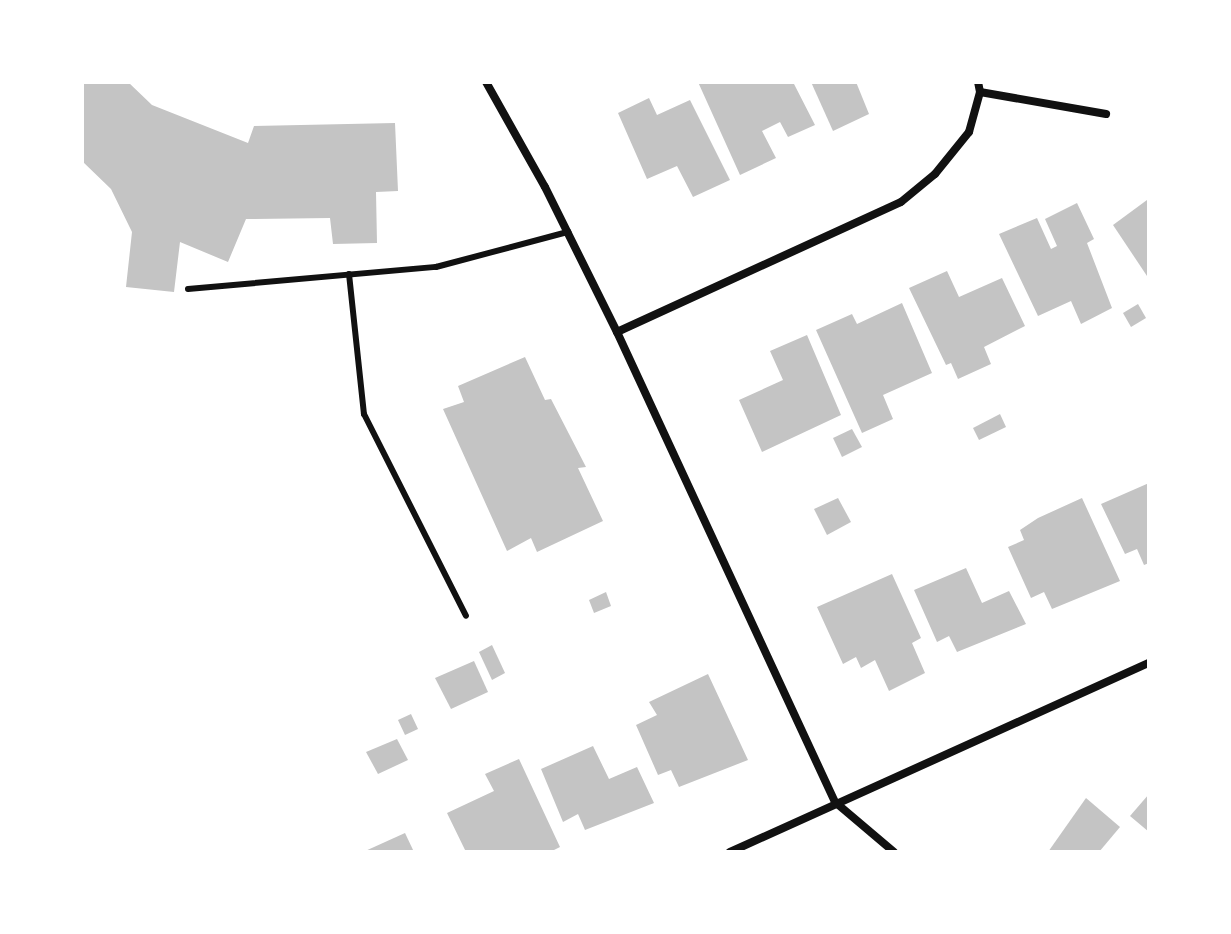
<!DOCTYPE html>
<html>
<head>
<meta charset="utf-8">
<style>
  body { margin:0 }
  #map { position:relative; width:1231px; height:934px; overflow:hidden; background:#fff; font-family:"Libre Baskerville",serif }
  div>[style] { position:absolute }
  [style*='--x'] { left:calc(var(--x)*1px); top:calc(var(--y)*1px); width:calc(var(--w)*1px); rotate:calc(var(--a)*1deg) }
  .building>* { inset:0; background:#c4c4c4 }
  .service>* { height:6px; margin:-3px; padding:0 3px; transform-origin:3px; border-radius:3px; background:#111 }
  .minor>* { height:8px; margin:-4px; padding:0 4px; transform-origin:4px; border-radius:4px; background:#111 }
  span { translate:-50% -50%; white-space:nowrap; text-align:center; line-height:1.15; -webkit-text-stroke:6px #fff; paint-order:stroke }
  .frame { position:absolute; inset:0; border:84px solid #fff; pointer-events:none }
</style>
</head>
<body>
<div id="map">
  <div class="building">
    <div style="clip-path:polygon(82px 82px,128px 82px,152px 105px,248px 143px,254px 126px,395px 123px,398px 191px,376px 192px,377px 243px,333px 244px,330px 218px,246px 219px,228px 262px,180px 242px,174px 292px,126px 287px,132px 232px,111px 189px,82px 161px)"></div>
    <div style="clip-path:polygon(698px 82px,793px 82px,815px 125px,788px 137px,780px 122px,762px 131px,776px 158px,740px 175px)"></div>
    <div style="clip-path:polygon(811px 82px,856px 82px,869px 114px,833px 131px)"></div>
    <div style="clip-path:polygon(649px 98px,657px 115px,690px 100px,730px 180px,693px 197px,677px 166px,647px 179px,618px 113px)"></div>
    <div style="clip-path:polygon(1147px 200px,1149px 203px,1149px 279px,1113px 225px)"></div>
    <div style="clip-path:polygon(1077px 203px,1094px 239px,1087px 243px,1112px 308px,1081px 324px,1071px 301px,1038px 316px,999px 234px,1037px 218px,1051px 249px,1057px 246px,1045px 219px)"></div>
    <div style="clip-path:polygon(947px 271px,959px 297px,1002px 278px,1025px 326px,984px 347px,991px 364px,958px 379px,951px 363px,946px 365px,909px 288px)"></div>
    <div style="clip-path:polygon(902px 303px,932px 373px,883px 395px,893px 419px,862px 433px,816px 330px,852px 314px,857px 324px)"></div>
    <div style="clip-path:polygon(1138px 304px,1146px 318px,1131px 327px,1123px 313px)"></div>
    <div style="clip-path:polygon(807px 335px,841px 415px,762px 452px,739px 400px,783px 380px,770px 351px)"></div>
    <div style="clip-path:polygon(525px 357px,545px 400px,551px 399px,586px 467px,578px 468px,603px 521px,537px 552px,531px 538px,507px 551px,443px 409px,464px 402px,458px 386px)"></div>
    <div style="clip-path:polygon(1000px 414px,1006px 427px,979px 440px,973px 428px)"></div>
    <div style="clip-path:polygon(852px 429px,862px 447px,842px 457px,833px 438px)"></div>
    <div style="clip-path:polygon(1149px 483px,1149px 563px,1144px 565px,1137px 549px,1125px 554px,1101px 504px)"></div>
    <div style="clip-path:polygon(838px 498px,851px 522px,827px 535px,814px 509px)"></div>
    <div style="clip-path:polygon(1082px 498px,1120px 581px,1052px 609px,1044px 592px,1031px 598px,1008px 547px,1024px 540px,1020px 530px,1038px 518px)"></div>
    <div style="clip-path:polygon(966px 568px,982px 603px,1009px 591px,1026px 624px,957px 652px,949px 636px,937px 642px,914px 590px)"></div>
    <div style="clip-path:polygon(892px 574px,921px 638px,912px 643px,925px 673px,889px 691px,875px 660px,861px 668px,856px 657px,843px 664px,817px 607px)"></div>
    <div style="clip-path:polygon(606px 592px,611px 606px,594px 613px,589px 600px)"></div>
    <div style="clip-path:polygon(492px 645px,505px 673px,492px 680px,479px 652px)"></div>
    <div style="clip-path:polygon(474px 661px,488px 692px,451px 709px,435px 678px)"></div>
    <div style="clip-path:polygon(708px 674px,748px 760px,679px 787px,671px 770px,658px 775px,636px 725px,657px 715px,649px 702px)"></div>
    <div style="clip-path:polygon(411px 714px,418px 729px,405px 735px,398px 720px)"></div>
    <div style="clip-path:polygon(397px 739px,408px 760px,378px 774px,366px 752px)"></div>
    <div style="clip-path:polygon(593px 746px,609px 779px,637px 767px,654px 803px,585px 830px,578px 814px,563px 822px,541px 769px)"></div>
    <div style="clip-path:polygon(519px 759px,560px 847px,550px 852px,466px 852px,447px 813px,494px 791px,485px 774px)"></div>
    <div style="clip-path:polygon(1149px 794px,1149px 832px,1130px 816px)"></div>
    <div style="clip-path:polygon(1086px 798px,1120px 827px,1099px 852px,1048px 852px)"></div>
    <div style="clip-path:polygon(405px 833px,414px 852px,363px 852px)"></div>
  </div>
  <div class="service">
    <div style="--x:349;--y:274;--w:141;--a:83.9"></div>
    <div style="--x:364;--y:414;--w:226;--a:63.2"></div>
    <div style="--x:188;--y:289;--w:249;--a:-5.1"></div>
    <div style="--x:436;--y:267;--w:137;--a:-14.9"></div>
  </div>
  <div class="minor">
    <div style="--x:486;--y:82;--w:120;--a:60.7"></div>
    <div style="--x:545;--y:187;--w:162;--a:63.6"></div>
    <div style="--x:617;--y:332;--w:518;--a:65.12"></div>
    <div style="--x:835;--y:802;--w:77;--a:40.3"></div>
    <div style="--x:980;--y:92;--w:128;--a:9.9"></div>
    <div style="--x:617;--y:332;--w:312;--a:-24.6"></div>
    <div style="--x:901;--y:202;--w:44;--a:-39.5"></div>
    <div style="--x:935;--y:174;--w:54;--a:-51"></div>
    <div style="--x:969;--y:132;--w:41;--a:-74.6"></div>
    <div style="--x:980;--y:92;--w:10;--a:-101"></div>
    <div style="--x:730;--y:852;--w:460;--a:-24.3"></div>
  </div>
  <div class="frame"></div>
</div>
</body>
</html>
